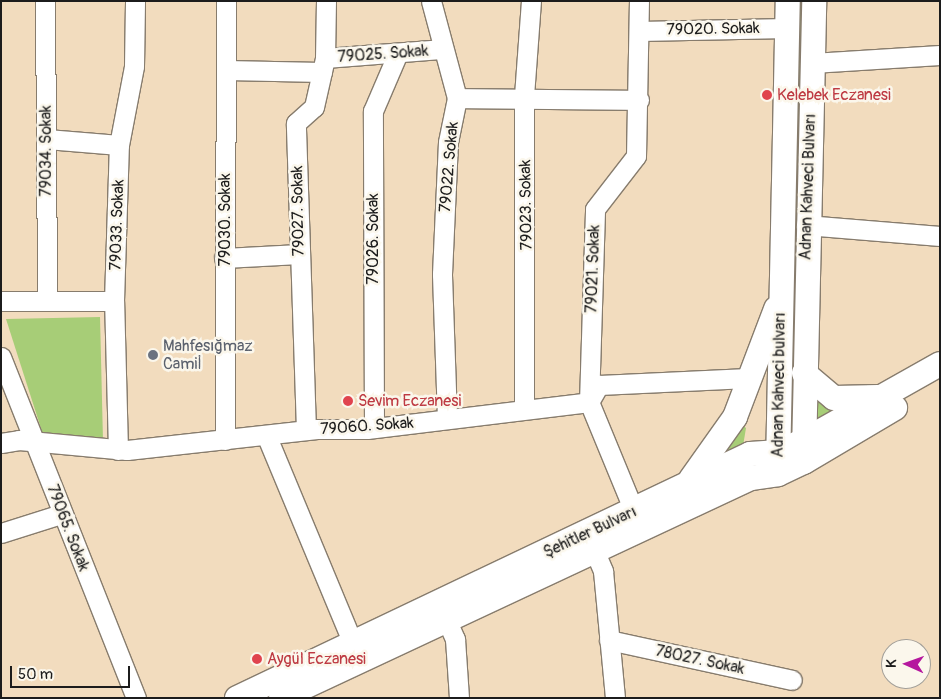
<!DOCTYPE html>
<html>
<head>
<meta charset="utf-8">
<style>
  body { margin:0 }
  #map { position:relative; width:941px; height:699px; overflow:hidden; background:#f2dcbe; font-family:Pangolin,sans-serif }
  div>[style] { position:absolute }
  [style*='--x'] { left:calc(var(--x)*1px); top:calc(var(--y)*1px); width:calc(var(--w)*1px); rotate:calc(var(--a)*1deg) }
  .green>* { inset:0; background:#a7cd77 }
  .roads { filter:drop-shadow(1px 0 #877c6d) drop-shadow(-1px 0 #877c6d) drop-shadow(0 1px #877c6d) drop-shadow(0 -1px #877c6d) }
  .minor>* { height:19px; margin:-9.5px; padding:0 9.5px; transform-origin:9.5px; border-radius:9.5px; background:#fff }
  .major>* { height:24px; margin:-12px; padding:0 12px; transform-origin:12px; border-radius:12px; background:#fff }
  .dots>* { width:14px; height:14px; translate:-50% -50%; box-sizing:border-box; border:2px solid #fbf7ec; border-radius:50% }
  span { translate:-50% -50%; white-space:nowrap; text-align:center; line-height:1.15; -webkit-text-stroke:5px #fbf7ec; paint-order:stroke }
  .street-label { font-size:16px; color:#1c1c1c }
  .health-label { font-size:16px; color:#be3a42 }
  .left { translate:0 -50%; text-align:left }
  .worship-label { font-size:16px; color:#5b616d }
  .frame { position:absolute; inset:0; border:2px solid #1c1c1c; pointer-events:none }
  .north { position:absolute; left:881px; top:639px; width:50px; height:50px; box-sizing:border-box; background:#fbf7ec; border:1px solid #a29f99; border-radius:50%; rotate:272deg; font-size:14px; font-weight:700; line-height:20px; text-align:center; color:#1c1c1c }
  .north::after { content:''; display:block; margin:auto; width:18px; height:22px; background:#b5179e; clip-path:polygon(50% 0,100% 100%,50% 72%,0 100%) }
  .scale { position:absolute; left:10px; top:666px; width:120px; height:22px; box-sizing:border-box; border:2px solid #1c1c1c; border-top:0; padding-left:6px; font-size:15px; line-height:18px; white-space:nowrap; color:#1c1c1c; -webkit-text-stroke:4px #fbf7ec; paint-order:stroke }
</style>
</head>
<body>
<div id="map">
  <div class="green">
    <div style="clip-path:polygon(799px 1px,803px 1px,794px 425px,787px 426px)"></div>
    <div style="clip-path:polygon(100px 317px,103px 441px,45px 441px,6px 319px)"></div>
    <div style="clip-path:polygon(814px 391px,852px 406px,815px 427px)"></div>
    <div style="clip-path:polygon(740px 423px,746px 428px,743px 446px,721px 455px)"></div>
  </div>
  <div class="roads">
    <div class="minor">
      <div style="--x:45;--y:1;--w:300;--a:89.6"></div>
      <div style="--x:431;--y:1;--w:100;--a:75"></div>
      <div style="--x:639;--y:31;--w:149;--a:-1.2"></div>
      <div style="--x:325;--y:58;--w:116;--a:-4.4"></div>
      <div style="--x:812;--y:63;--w:128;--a:-3.6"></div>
      <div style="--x:226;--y:70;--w:96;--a:1.2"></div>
      <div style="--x:47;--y:139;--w:72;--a:4.8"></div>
      <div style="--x:806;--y:225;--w:134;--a:4.7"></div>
      <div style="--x:224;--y:258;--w:75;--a:-3.1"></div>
      <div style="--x:1;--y:301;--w:113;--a:0"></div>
      <div style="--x:1;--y:357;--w:367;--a:68.4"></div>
      <div style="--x:524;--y:409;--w:313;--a:-90"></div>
      <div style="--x:524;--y:96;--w:95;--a:-85.8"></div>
      <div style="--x:447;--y:418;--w:144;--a:-92"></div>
      <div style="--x:442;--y:274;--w:132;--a:-87.4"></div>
      <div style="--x:448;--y:142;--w:45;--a:-78.4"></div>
      <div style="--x:457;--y:98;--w:182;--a:0.6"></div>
      <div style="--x:374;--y:428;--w:317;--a:-90.2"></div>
      <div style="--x:373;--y:111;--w:61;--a:-66.8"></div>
      <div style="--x:306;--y:430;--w:307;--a:-91.9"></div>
      <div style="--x:296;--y:123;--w:24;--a:-42"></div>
      <div style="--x:314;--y:107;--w:50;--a:-77.3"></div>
      <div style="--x:325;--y:58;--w:57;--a:-89"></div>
      <div style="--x:267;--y:437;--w:224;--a:67.4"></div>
      <div style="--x:225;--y:440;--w:439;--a:-89.9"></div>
      <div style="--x:1;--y:443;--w:18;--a:-9"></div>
      <div style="--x:19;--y:440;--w:108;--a:5.3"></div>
      <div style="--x:127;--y:450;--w:191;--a:-6.3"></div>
      <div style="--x:317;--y:429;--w:50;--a:0"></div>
      <div style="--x:367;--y:429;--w:224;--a:-6.9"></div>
      <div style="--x:589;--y:402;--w:20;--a:-60"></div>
      <div style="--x:599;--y:385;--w:149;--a:-2.7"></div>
      <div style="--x:118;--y:450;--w:149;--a:-91.5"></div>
      <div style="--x:114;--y:301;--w:156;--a:-88.2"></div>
      <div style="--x:119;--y:145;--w:80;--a:-79.2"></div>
      <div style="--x:134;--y:66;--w:65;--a:-89.1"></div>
      <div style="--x:634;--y:511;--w:118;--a:-112.4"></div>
      <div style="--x:589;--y:402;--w:193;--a:-88.2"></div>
      <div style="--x:595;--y:209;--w:67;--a:-52.3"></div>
      <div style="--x:636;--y:156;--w:155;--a:-88.9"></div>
      <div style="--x:1;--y:533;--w:63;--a:-17.6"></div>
      <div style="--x:595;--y:552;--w:21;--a:67"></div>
      <div style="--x:603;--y:571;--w:128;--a:84.6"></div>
      <div style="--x:447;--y:621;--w:20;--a:66"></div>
      <div style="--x:455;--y:639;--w:59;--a:86.1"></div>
      <div style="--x:609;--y:640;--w:187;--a:12.3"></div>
    </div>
    <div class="major">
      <div style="--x:804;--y:373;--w:39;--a:40"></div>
      <div style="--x:834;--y:398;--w:44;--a:-1.3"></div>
      <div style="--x:804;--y:454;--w:453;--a:-88.7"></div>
      <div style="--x:778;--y:467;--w:466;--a:-88.8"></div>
      <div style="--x:691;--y:479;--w:76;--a:-54.6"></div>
      <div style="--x:735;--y:417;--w:116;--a:-69.2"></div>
      <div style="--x:237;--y:698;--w:568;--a:-25.44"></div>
      <div style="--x:750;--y:454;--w:29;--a:-4"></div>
      <div style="--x:779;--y:452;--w:29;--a:-25"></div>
      <div style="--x:805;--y:440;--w:155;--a:-29.4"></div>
      <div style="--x:281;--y:698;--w:519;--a:-25.08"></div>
      <div style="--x:751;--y:478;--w:27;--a:-8"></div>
      <div style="--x:778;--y:474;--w:29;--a:-25"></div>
      <div style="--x:804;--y:462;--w:106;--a:-30.7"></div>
    </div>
  </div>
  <div class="dots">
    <div style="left:767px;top:95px;background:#e0444e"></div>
    <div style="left:153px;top:355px;background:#6b7280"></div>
    <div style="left:348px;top:401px;background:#e0444e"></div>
    <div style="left:257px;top:659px;background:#e0444e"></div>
  </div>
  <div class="street-label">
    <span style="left:713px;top:29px;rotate:-1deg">79020. Sokak</span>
    <span style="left:383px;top:54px;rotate:-4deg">79025. Sokak</span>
    <span style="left:46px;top:151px;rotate:-90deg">79034. Sokak</span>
    <span style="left:449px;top:167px;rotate:-85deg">79022. Sokak</span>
    <span style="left:808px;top:187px;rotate:-88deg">Adnan Kahveci Bulvarı</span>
    <span style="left:526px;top:205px;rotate:-91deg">79023. Sokak</span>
    <span style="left:298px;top:211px;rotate:-91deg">79027. Sokak</span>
    <span style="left:225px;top:220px;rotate:-90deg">79030. Sokak</span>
    <span style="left:117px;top:225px;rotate:-88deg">79033. Sokak</span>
    <span style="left:373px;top:239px;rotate:-90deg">79026. Sokak</span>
    <span style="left:593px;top:269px;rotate:-88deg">79021. Sokak</span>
    <span style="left:779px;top:385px;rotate:-89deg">Adnan Kahveci bulvarı</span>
    <span style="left:367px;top:426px;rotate:-4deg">79060. Sokak</span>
    <span style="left:68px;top:528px;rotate:69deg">79065. Sokak</span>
    <span style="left:590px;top:532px;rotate:-25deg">Şehitler Bulvarı</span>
    <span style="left:700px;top:660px;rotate:12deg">78027. Sokak</span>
  </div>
  <div class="health-label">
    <span class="left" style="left:777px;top:95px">Kelebek Eczanesi</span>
    <span class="left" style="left:358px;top:401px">Sevim Eczanesi</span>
    <span class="left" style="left:267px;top:659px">Aygül Eczanesi</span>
  </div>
  <div class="worship-label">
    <span class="left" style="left:163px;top:355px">Mahfesığmaz<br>Camiİ</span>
  </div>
  <div class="frame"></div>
  <div class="north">K</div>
  <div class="scale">50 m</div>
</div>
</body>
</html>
